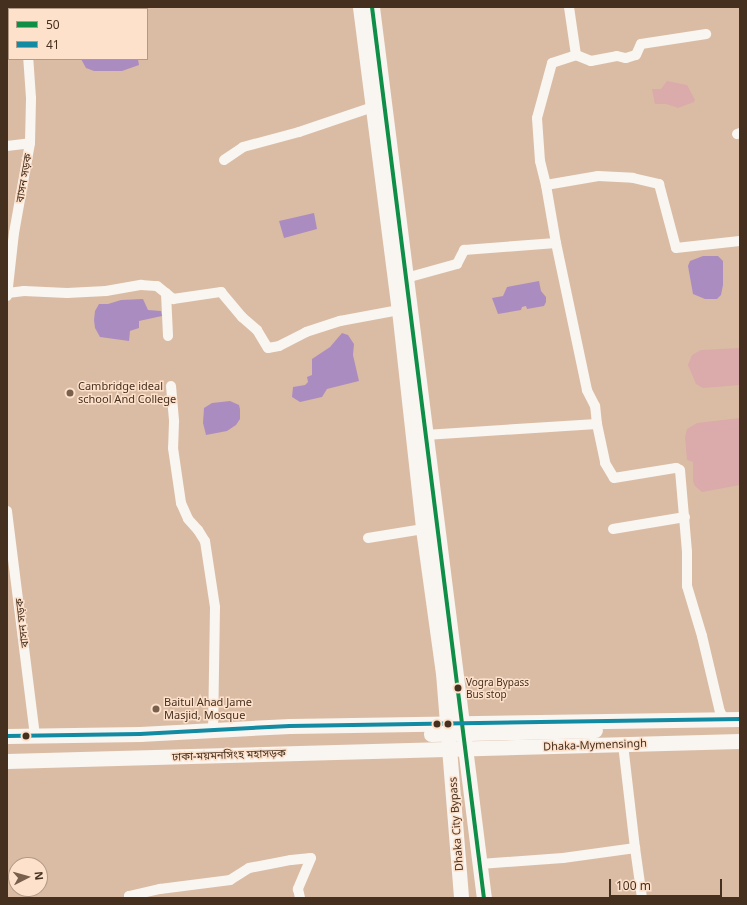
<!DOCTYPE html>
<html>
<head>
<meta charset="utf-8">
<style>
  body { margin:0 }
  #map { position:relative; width:747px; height:905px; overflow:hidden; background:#dabca4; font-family:"Noto Sans","Noto Sans Bengali",sans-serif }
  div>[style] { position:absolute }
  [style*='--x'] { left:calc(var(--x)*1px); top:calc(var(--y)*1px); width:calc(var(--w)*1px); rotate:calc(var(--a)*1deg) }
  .green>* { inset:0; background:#dbaaaa }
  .water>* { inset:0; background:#ab8cc1 }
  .minor>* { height:10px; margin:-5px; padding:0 5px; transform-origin:5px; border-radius:5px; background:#f9f5f1 }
  .highway>* { height:15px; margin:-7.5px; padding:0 7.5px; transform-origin:7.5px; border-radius:7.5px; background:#f9f5f1 }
  .bus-1>* { height:4px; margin:-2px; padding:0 2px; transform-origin:2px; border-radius:2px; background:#0e8e47 }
  .bus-2>* { height:4px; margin:-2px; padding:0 2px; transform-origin:2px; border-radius:2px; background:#118aa2 }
  .dots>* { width:11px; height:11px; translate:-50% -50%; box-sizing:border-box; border:2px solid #fde1cb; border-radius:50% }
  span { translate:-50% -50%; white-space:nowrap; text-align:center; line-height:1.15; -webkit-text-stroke:3px #fde1cb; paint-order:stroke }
  .bus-label { font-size:10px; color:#452f1e }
  .left { translate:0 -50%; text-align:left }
  .street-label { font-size:11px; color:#452f1e }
  .poi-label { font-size:11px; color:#452f1e }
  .frame { position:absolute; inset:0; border:8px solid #452f1e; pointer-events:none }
  .legend { position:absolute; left:8px; top:8px; width:140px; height:52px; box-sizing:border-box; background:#fde1cb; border:1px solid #b39a86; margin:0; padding:5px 7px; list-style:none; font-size:12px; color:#452f1e }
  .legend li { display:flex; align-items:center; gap:8px; height:20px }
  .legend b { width:20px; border:1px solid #b39a86 }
  .north { position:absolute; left:8px; top:857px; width:40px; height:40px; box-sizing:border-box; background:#fde1cb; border:1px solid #b39a86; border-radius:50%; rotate:84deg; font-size:11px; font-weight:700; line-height:16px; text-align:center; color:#452f1e }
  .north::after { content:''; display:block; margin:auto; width:14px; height:18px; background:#79604d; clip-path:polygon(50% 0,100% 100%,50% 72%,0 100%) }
  .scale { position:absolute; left:609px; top:879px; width:113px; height:18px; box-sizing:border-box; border:2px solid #452f1e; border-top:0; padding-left:5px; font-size:12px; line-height:14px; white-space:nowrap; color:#452f1e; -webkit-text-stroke:3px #fde1cb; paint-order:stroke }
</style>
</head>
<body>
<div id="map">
  <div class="green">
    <div style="clip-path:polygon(667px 81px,687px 85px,695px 100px,694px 102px,678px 108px,666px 104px,655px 104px,652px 89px,661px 89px)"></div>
    <div style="clip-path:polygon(740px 348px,740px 385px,703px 388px,696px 384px,688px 365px,692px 355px,701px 350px)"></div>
    <div style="clip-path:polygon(740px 418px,740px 485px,702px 492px,695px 486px,693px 481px,693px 462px,687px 460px,685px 437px,687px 429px,697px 423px)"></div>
  </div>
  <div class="water">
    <div style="clip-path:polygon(81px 59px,138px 59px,139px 65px,122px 71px,94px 71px,86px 68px)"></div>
    <div style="clip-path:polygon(314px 213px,317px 229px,284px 238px,279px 221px)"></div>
    <div style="clip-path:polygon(703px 256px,718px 256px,723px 261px,723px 285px,721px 295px,717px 299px,705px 299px,693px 294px,688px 266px,690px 261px)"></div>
    <div style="clip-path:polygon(539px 281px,541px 291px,546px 297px,546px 302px,544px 306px,527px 309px,526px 306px,522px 307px,521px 310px,498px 314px,492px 298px,503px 296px,507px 287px)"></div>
    <div style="clip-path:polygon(143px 299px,148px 310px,161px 311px,162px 316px,139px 321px,139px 328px,130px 331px,129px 341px,100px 337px,95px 328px,94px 320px,95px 311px,99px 304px,108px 304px,121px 300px)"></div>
    <div style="clip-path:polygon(342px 333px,348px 335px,354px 344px,353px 355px,359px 381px,327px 389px,322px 397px,300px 402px,292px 397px,293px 387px,305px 385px,308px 382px,307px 377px,312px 375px,312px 359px,330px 347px)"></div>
    <div style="clip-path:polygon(230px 401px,239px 405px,240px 409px,240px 419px,236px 425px,227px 431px,206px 435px,203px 423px,204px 408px,212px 403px)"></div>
  </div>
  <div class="minor">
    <div style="--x:27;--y:7;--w:2;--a:90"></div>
    <div style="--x:97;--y:9;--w:15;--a:-8"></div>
    <div style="--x:576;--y:55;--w:16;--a:22"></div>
    <div style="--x:591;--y:61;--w:26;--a:-11"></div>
    <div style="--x:617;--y:56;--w:9;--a:13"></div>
    <div style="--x:626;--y:58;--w:10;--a:-17"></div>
    <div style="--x:636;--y:55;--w:12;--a:-66"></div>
    <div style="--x:641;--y:44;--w:66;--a:-8.7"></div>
    <div style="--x:737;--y:134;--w:3;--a:-18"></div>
    <div style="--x:7;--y:146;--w:23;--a:-7"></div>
    <div style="--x:224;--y:160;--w:23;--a:-34"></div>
    <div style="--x:243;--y:147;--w:58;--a:-15"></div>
    <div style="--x:299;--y:132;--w:78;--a:-18.7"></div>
    <div style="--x:546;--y:185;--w:53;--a:-9.8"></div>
    <div style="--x:598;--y:176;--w:35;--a:3"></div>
    <div style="--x:633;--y:178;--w:27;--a:13"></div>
    <div style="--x:659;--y:184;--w:66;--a:75.1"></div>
    <div style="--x:676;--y:248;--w:64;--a:-6.2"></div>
    <div style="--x:406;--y:278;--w:53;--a:-15.4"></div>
    <div style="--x:457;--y:264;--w:16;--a:-63"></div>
    <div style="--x:464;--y:250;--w:92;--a:-4.4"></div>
    <div style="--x:8;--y:293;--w:16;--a:-7"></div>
    <div style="--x:24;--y:291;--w:43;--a:2.7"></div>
    <div style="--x:67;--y:293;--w:39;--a:-3"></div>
    <div style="--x:106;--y:291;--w:36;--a:-10"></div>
    <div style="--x:141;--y:285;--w:16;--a:4"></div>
    <div style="--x:157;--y:286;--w:21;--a:39"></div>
    <div style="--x:173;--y:299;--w:49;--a:-8.3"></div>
    <div style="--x:221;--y:292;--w:33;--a:50"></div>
    <div style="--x:242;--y:317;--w:20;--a:41"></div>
    <div style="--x:257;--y:330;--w:21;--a:59"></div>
    <div style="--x:268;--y:348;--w:11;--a:-10"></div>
    <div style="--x:279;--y:346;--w:30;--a:-27"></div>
    <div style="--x:306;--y:332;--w:36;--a:-18"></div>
    <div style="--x:340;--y:321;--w:60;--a:-10.6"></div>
    <div style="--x:166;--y:293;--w:43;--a:87.3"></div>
    <div style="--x:7;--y:296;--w:63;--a:-83.7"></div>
    <div style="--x:14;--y:233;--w:91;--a:-79.9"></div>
    <div style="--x:30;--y:143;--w:45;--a:-88.7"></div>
    <div style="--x:31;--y:98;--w:39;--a:-94"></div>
    <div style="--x:171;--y:386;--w:36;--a:85"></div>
    <div style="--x:174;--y:422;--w:26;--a:92"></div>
    <div style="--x:173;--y:448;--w:56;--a:81.7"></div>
    <div style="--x:181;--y:503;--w:17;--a:66"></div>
    <div style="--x:188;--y:519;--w:15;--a:48"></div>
    <div style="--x:198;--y:530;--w:13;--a:58"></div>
    <div style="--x:205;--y:541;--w:67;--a:81.4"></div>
    <div style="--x:215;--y:607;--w:124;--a:90.9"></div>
    <div style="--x:597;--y:424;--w:40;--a:78"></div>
    <div style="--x:605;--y:463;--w:17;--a:59"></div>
    <div style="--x:614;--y:478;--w:63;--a:-9.2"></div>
    <div style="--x:676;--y:468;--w:4;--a:27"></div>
    <div style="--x:680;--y:470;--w:82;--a:85.1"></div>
    <div style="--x:687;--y:552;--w:34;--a:90"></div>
    <div style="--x:687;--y:586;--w:52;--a:73.3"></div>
    <div style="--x:702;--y:636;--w:78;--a:76.7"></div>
    <div style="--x:720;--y:712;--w:9;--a:58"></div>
    <div style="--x:425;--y:435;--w:172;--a:-3.7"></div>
    <div style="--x:597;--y:424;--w:18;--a:-96"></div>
    <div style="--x:595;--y:406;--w:18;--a:-117"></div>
    <div style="--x:587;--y:390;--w:150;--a:-101.9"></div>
    <div style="--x:556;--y:243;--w:59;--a:-99.8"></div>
    <div style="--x:546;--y:185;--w:25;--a:-104"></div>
    <div style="--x:540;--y:161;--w:43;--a:-94"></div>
    <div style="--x:537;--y:118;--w:57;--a:-74.7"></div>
    <div style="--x:552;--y:63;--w:25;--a:-18"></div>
    <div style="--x:576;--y:55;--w:49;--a:-98.3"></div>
    <div style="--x:7;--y:511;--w:226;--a:82.9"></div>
    <div style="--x:613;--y:529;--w:73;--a:-9.5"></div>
    <div style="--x:368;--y:538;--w:56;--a:-9.3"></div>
    <div style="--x:635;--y:848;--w:50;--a:82"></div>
    <div style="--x:480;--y:864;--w:83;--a:-4.1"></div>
    <div style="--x:563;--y:858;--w:73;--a:-7.9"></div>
    <div style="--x:635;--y:848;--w:105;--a:-96.6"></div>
    <div style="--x:129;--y:898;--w:2;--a:-90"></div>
    <div style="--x:129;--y:896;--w:32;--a:-13"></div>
    <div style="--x:160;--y:889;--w:71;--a:-7.3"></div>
    <div style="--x:230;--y:880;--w:22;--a:-32"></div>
    <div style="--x:249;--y:868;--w:43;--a:-10.8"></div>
    <div style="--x:291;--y:860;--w:20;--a:-6"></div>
    <div style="--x:311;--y:858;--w:34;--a:113"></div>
    <div style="--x:298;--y:889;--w:9;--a:77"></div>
  </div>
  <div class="highway">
    <div style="--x:360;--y:7;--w:305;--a:82.7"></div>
    <div style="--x:399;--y:310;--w:220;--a:83.7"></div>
    <div style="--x:423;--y:529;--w:145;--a:82.1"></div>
    <div style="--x:443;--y:673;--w:226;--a:85.4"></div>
    <div style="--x:372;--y:7;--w:898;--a:82.84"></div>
    <div style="--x:431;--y:734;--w:164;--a:-1.4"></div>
    <div style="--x:7;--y:736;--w:133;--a:-0.9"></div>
    <div style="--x:140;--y:734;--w:150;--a:-3.1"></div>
    <div style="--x:290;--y:726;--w:450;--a:-0.9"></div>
    <div style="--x:7;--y:761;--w:733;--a:-1.56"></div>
  </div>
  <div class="bus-1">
    <div style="--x:372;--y:7;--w:898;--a:82.84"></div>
  </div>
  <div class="bus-2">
    <div style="--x:7;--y:736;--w:133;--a:-0.9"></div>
    <div style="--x:140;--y:734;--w:150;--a:-3.1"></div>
    <div style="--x:290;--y:726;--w:450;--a:-0.9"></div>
  </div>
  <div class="dots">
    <div style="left:70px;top:393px;background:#79604d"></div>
    <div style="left:458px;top:688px;background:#452f1e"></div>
    <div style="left:156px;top:709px;background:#79604d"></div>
    <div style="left:437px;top:724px;background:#452f1e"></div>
    <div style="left:448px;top:724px;background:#452f1e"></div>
    <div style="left:26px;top:736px;background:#452f1e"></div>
  </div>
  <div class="bus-label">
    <span class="left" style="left:466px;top:688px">Vogra Bypass<br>Bus stop</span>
  </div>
  <div class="street-label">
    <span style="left:24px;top:178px;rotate:-80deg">বাসন সড়ক</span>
    <span style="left:22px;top:623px;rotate:-97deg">বাসন সড়ক</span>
    <span style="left:595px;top:745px;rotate:-2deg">Dhaka-Mymensingh</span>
    <span style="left:229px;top:755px;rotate:-2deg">ঢাকা-ময়মনসিংহ মহাসড়ক</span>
    <span style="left:456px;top:824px;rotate:-94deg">Dhaka City Bypass</span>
  </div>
  <div class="poi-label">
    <span class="left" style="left:78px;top:393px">Cambridge ideal<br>school And College</span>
    <span class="left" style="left:164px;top:709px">Baitul Ahad Jame<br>Masjid, Mosque</span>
  </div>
  <div class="frame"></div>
  <ul class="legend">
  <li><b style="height:5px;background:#0e8e47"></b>50</li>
  <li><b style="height:5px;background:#118aa2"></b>41</li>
  </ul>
  <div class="north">N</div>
  <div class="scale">100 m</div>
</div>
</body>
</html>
